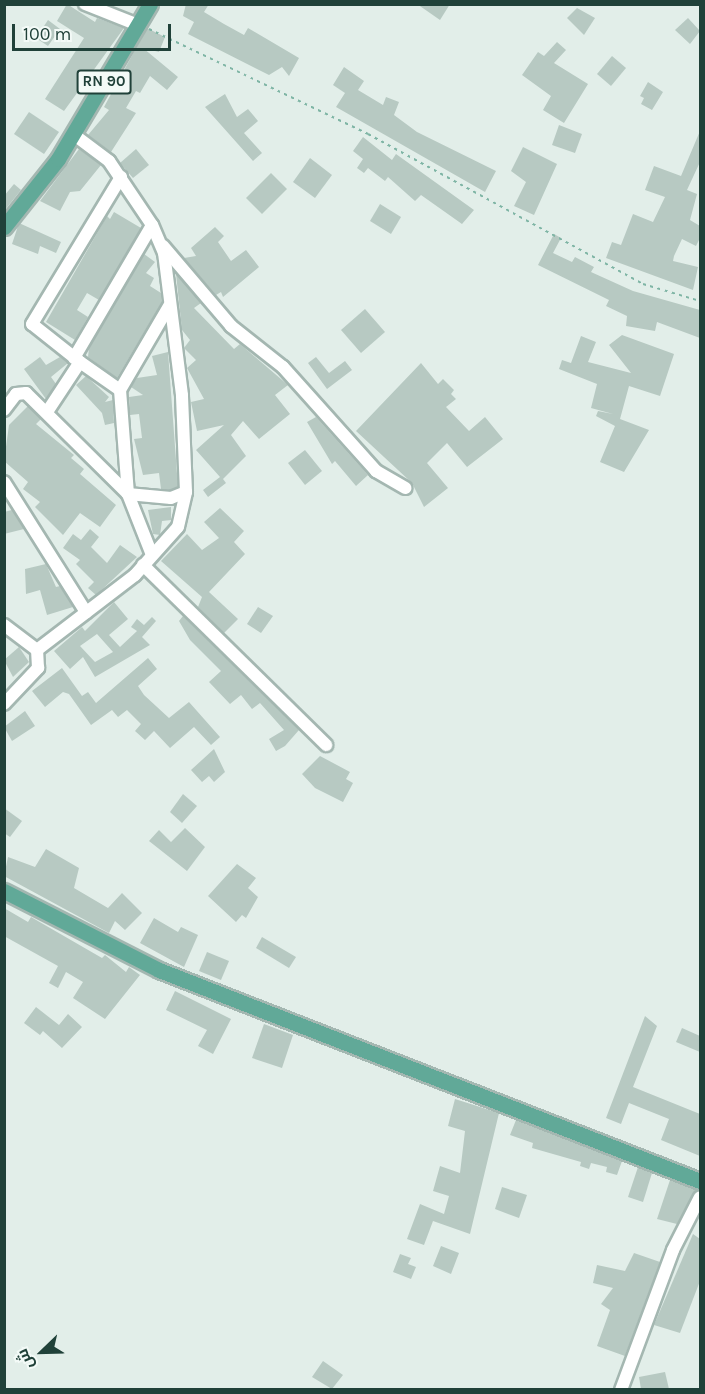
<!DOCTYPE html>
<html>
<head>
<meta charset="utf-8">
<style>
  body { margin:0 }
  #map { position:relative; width:705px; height:1394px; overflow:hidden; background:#e2eee9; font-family:Karla,Cairo,sans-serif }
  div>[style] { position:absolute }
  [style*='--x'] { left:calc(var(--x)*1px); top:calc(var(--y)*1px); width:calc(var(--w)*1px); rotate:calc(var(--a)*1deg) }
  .building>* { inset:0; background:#b7c9c2 }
  .path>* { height:2px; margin-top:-1px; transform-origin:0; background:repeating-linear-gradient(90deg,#7fb5a5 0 3px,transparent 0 7.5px) }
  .roads { filter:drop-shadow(2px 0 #a4b7b1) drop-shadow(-2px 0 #a4b7b1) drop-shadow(0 2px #a4b7b1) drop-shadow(0 -2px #a4b7b1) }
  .minor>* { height:12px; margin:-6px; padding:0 6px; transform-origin:6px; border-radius:6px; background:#fff }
  .major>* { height:15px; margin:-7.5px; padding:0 7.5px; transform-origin:7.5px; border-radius:7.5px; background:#61a998 }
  span { translate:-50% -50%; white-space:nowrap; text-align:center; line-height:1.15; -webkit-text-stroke:4.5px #f3faf7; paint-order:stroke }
  .shield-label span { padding:2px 4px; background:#f3faf7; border:2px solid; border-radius:4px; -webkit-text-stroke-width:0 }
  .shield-label { font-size:15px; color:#204139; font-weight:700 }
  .frame { position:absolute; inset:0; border:6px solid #204139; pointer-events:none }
  .north { position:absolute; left:12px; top:1322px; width:60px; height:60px; -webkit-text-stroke:4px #f3faf7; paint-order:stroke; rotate:247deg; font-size:16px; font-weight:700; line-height:24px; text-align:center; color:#204139 }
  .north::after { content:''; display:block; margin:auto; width:21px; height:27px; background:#204139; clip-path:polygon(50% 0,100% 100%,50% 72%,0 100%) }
  .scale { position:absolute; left:12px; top:24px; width:159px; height:27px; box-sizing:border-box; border:3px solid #204139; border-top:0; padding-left:8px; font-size:18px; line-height:21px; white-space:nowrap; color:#204139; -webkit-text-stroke:4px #f3faf7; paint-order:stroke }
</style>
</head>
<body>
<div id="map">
  <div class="building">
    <div style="clip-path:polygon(67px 4px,95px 22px,97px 18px,124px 28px,64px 111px,45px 99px,84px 38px,57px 21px)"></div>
    <div style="clip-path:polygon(186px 4px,209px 4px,204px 12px,224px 24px,244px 35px,248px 28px,299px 58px,289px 76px,282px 67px,269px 75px,188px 34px,194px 22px,183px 16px)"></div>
    <div style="clip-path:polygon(417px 4px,450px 4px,440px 20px)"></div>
    <div style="clip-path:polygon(577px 8px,595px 18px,584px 35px,567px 18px)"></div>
    <div style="clip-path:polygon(688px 18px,700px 31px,690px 44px,675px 30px)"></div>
    <div style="clip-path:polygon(48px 20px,60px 29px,48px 46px,36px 38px)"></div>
    <div style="clip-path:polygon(147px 28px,165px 37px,159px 52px,143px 48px,178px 77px,167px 90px,150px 76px,140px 93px,136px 91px,126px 108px,136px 113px,111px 152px,88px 135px,109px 110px,104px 107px)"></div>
    <div style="clip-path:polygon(557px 42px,566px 50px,554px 63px,588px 84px,564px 123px,543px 110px,551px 96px,522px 75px,538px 52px,544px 56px)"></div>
    <div style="clip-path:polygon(612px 56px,626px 68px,611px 86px,597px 74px)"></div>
    <div style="clip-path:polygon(344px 67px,364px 81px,358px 90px,383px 105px,386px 97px,399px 102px,394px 115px,417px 132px,496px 171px,485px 192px,336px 107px,345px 93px,333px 85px)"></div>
    <div style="clip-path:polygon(648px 82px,663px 92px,652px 110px,641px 104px,644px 98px,640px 96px)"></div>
    <div style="clip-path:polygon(225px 94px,237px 117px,248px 109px,258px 121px,244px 133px,262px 153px,253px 161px,205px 107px)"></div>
    <div style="clip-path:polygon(29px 112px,59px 132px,44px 154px,14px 134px)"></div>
    <div style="clip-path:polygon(559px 125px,582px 134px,575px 153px,552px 145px)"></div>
    <div style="clip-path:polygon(700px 131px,700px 162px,687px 190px,697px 194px,690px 220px,700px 226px,700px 238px,696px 246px,682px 239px,674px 256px,673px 261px,698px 267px,693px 290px,606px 258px,612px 242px,621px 245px,633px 214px,653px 222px,665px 197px,645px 190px,654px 166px,681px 176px)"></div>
    <div style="clip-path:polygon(363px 137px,392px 160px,396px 154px,474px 210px,462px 224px,421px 195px,415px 201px,388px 177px,385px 181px,368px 168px,364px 173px,357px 168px,363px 159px,353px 151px)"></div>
    <div style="clip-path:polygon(523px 147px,557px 164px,534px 215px,514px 206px,526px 182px,511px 171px)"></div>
    <div style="clip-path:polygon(79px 149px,101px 165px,80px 191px,70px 192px,60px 211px,40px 201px)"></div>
    <div style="clip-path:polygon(136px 149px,149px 165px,133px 178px,120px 163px)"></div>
    <div style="clip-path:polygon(310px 158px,332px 175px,315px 198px,293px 182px)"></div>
    <div style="clip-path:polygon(271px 173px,287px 189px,262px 214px,246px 198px)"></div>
    <div style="clip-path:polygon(14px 184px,21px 190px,4px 211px,4px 196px)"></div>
    <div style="clip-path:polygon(380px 204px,401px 217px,391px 234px,370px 221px)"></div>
    <div style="clip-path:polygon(114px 212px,141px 228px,99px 300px,87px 293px,77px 310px,88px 317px,75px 340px,46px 322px,107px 216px,110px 219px)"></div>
    <div style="clip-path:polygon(19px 223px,61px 242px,56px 253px,40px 246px,38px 254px,12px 244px)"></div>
    <div style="clip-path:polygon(215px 227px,224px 236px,218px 242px,231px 261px,246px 250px,259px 267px,223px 297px,221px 292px,216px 295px,184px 258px,196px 256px,191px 248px)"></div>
    <div style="clip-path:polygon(554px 234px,561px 238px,553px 253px,572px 262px,575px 257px,594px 267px,591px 272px,633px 291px,700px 310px,700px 338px,657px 322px,655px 331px,626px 326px,627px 316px,606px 306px,609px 300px,538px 265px)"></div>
    <div style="clip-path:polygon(144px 254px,155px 262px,146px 273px,154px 278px,150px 286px,161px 293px,162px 302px,117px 378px,88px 357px,89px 348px)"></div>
    <div style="clip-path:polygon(176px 274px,201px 303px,194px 308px,234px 349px,240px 344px,288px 385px,275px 395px,290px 414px,259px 439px,243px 421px,231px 435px,246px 456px,223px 479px,226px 483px,208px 497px,203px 490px,220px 477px,196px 450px,224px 425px,197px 431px,191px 402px,204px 399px,187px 368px,196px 360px,184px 348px,190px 340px,182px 330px)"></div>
    <div style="clip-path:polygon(365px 309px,385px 332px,361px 353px,341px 330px)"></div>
    <div style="clip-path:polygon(622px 335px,674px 354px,660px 396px,629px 386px,620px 419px,649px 430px,624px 472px,600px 462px,615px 426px,596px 416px,598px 411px,613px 414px,591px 408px,597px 384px,559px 369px,562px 360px,571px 363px,581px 336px,596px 342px,588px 362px,631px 373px,609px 345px)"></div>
    <div style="clip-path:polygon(168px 352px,178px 487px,170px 490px,161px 489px,159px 473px,143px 475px,134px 439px,142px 438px,139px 414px,130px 415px,129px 397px,143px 395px,131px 387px,137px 378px,157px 375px,152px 356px)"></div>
    <div style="clip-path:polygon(40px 357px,46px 365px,60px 357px,68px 363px,51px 377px,56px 384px,46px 399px,24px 369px)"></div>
    <div style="clip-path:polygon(316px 357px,329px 373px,345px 361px,352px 370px,327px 389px,308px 363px)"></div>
    <div style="clip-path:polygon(421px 363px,438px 384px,443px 379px,454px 390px,451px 394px,456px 399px,446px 407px,469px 431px,485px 417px,503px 439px,467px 467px,447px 443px,427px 463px,448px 488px,424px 507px,412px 483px,356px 431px)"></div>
    <div style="clip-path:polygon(86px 376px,109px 397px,105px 402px,113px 400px,114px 423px,105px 425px,102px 413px,76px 385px)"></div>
    <div style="clip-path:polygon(28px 406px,41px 419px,36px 424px,74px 455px,71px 458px,84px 469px,80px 474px,116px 505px,100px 527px,80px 513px,63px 535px,35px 507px,40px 502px,23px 489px,28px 482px,4px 461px,9px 425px)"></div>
    <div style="clip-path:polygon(316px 417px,368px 475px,356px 486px,335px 461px,332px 464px,307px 422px)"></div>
    <div style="clip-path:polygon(305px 450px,322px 471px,305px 485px,288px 463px)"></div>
    <div style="clip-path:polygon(171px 507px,171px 520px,162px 521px,160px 535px,153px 534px,148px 510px)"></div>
    <div style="clip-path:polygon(220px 508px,244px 531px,234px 542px,245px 554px,209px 592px,238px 619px,224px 633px,198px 607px,202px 597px,161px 561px,187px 534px,202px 550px,219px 538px,204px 522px)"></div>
    <div style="clip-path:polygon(12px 510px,24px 529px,4px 534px,4px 512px)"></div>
    <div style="clip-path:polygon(90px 529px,99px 537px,91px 547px,107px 563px,120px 545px,137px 557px,96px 595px,88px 588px,94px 582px,76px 564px,80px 560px,63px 548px,73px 534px,81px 540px)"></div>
    <div style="clip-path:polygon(46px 564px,56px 587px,60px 586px,73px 607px,47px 615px,40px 590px,26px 594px,25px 569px)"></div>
    <div style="clip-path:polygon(evenodd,114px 602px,128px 619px,109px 635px,120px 647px,137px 631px,131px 627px,137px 619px,144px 625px,152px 617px,156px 621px,142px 637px,150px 645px,95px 677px,83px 657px,70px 669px,54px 651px,82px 627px,85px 631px,114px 602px,97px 634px,113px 652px,95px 662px,80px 646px,97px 634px)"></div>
    <div style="clip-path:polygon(258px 607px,273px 616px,261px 633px,247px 624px)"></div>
    <div style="clip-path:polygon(183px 616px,299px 730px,285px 746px,276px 751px,269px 739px,284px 730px,260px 703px,252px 709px,241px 695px,230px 704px,209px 682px,221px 671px,190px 640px,179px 621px)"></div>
    <div style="clip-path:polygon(19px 647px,29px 662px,13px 677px,4px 660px)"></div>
    <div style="clip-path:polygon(148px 658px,157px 669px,138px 686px,144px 695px,169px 718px,189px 702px,220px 737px,211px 745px,194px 727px,170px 748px,154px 731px,145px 740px,135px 731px,141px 724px,127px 710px,118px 717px,112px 710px,91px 725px,69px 694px,63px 692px,45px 707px,32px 691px,62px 668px,82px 696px,88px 692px,96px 703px)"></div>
    <div style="clip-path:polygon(25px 711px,35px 726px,12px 741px,4px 727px)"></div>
    <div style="clip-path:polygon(214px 749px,225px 772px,214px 782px,209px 776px,202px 782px,191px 770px)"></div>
    <div style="clip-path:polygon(320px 756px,350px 772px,346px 779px,353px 783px,343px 802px,315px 788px,302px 774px)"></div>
    <div style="clip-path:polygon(183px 794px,197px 806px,182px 823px,170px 812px)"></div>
    <div style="clip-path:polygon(4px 808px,22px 821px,10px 837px,4px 833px)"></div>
    <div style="clip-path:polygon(185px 828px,205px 847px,187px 871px,149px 841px,159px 830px,171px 842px)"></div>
    <div style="clip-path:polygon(46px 849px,79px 868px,74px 888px,108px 908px,122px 893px,142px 913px,125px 930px,115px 921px,109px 933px,4px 876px,8px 857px,35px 867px)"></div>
    <div style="clip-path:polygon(237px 864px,256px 878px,248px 888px,258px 897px,246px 918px,242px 915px,236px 922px,208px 896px)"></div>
    <div style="clip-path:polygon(4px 908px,28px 922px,31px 917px,102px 958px,105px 955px,126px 972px,129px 967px,140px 975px,105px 1019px,73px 998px,83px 982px,66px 972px,58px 988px,49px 983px,58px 966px,4px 936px)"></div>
    <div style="clip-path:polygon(154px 918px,178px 932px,181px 927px,198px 935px,184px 967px,140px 943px)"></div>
    <div style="clip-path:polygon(262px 937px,296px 957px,289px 968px,256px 948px)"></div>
    <div style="clip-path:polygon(207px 952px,229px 961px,221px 980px,199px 971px)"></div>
    <div style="clip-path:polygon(175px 991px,231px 1019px,213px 1054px,198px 1046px,207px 1030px,166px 1010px)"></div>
    <div style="clip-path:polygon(36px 1007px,59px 1025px,68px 1014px,82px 1027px,62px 1048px,43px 1031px,40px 1035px,24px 1023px)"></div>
    <div style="clip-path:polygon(645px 1016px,657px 1026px,633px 1087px,700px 1114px,700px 1156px,661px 1140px,669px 1119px,629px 1103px,621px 1124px,606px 1118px)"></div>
    <div style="clip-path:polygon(264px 1024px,293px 1035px,282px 1068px,252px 1058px)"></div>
    <div style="clip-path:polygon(682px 1028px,700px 1036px,700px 1052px,676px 1042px)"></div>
    <div style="clip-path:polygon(455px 1099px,499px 1113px,470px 1234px,433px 1221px,424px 1245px,407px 1239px,420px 1204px,444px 1214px,449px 1196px,433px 1191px,440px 1166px,460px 1173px,465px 1131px,448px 1126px)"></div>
    <div style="clip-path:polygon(516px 1120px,622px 1161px,617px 1175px,606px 1172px,607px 1167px,591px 1163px,589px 1169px,580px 1166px,581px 1162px,532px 1148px,533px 1143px,510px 1135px)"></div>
    <div style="clip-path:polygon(638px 1167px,652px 1173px,643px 1202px,628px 1197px)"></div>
    <div style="clip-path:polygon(670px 1180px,696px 1190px,677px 1224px,657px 1219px)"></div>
    <div style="clip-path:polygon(502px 1187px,527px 1195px,519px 1218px,495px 1209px)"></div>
    <div style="clip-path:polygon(693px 1234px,700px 1239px,700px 1281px,680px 1333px,654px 1325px)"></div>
    <div style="clip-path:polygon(441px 1246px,459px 1253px,451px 1274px,433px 1266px)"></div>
    <div style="clip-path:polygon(634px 1253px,660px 1262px,625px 1356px,597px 1346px,610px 1310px,601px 1304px,613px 1288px,593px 1283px,597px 1265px,625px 1271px)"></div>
    <div style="clip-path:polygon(400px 1254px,411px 1258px,408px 1264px,416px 1267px,411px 1279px,393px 1272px)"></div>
    <div style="clip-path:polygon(323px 1361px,343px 1375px,332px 1389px,312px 1377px)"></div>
    <div style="clip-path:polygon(665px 1372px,669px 1389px,641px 1389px,639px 1377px)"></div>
  </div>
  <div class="path">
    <div style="--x:149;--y:29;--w:243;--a:25.6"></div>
    <div style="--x:368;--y:134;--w:313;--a:28.6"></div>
    <div style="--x:643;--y:284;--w:59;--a:16.6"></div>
  </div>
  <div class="roads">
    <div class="minor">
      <div style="--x:85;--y:4;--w:57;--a:21.6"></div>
      <div style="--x:163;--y:246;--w:105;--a:49.6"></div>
      <div style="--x:231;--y:326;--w:66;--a:38.3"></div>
      <div style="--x:283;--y:367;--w:140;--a:48.2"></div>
      <div style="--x:376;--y:471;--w:34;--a:30"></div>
      <div style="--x:74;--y:358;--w:154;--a:-59.6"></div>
      <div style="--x:80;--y:362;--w:61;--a:-141.6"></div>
      <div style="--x:32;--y:324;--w:172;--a:-58.8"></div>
      <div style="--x:4;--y:410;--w:20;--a:-53"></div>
      <div style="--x:16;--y:394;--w:10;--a:-6"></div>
      <div style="--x:26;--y:393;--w:144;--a:44.7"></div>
      <div style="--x:128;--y:494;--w:43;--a:5.3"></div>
      <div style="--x:171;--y:498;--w:16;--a:-22"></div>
      <div style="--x:47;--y:412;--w:60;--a:-56.6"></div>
      <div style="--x:80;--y:362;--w:49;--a:35"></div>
      <div style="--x:4;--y:482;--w:154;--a:57.8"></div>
      <div style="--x:152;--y:555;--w:66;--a:-111.5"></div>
      <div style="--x:128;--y:494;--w:104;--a:-94.4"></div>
      <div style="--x:120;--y:390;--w:97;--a:-59.7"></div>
      <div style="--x:143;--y:565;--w:257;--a:44.5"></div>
      <div style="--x:4;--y:625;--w:41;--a:37.1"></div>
      <div style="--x:37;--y:650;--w:123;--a:-37.4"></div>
      <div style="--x:135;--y:575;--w:64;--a:-48.1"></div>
      <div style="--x:178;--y:527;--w:36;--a:-77"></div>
      <div style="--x:186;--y:492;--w:97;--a:-92.4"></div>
      <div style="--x:182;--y:395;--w:143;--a:-97.2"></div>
      <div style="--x:164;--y:253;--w:30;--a:-113"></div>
      <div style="--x:152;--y:225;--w:77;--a:-123.9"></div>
      <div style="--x:109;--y:161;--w:45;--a:-143.1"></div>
      <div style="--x:4;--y:704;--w:50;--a:-46.6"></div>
      <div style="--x:38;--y:668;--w:18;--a:-93"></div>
      <div style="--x:621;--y:1390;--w:149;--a:-69.6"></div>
      <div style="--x:673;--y:1250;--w:59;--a:-63"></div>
    </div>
    <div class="major">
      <div style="--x:4;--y:227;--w:87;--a:-51.5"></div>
      <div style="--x:58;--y:159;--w:180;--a:-59.3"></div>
      <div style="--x:4;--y:891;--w:174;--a:27"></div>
      <div style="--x:159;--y:970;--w:581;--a:21.31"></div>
    </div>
  </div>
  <div class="shield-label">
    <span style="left:104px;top:82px">RN 90</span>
  </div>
  <div class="frame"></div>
  <div class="north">ش</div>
  <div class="scale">100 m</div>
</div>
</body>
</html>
